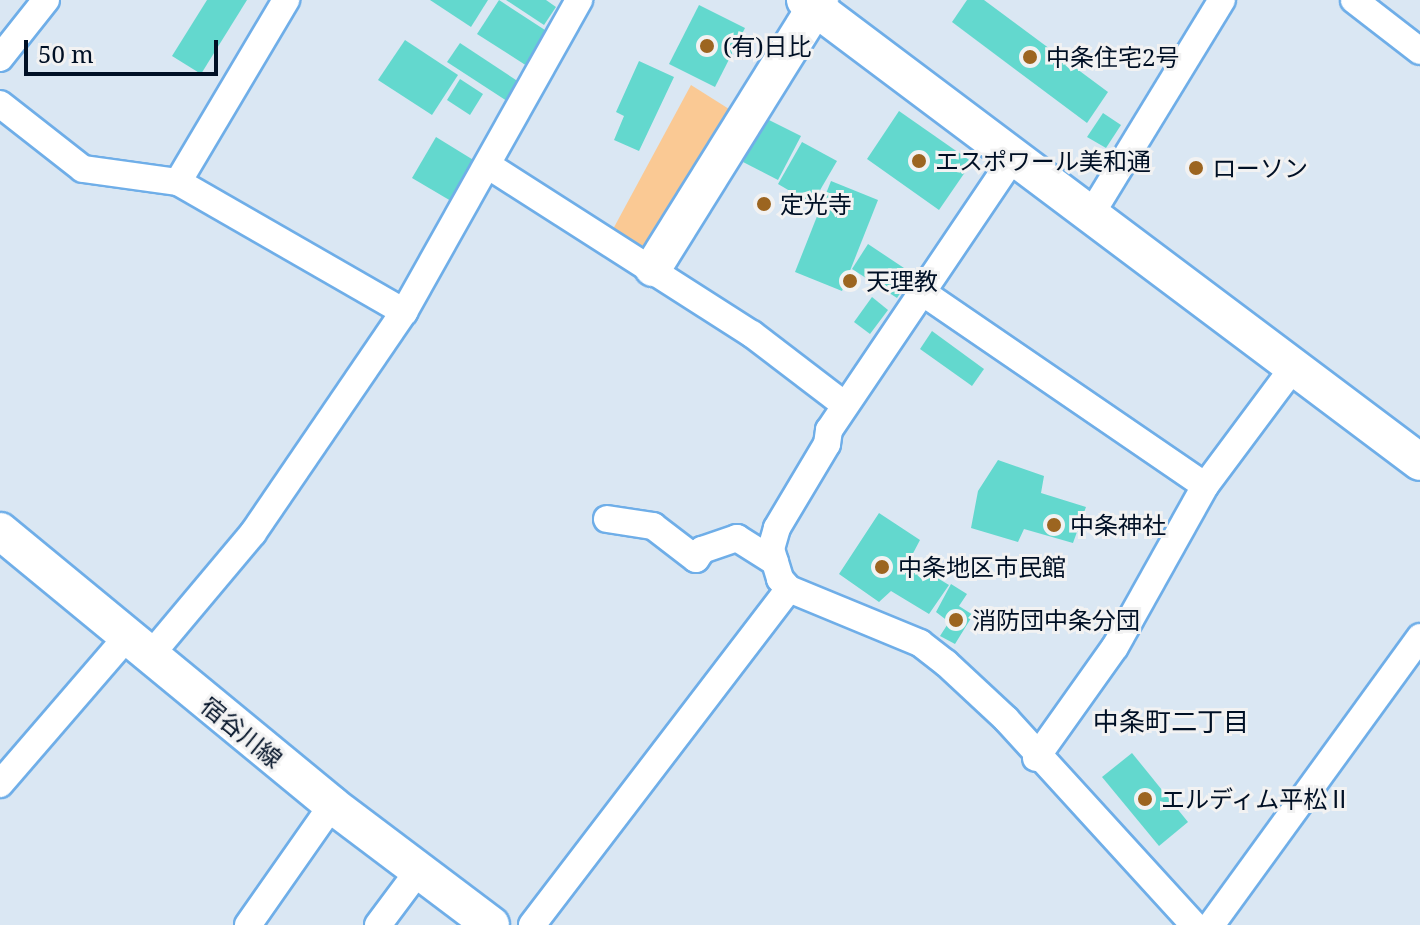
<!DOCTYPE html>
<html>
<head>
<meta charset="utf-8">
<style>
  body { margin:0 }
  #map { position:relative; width:1420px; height:925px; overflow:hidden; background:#dae7f3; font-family:"Noto Serif","Noto Sans JP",serif }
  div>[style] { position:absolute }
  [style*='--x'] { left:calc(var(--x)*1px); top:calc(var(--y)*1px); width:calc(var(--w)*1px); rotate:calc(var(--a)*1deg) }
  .green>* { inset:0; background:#fac994 }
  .building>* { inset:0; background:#63d8ce }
  .roads { filter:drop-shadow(2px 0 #6faee8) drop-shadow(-2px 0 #6faee8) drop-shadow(0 2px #6faee8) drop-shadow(0 -2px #6faee8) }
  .street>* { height:26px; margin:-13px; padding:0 13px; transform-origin:13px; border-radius:13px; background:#fff }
  .secondary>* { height:36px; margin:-18px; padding:0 18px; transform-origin:18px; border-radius:18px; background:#fff }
  .dots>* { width:22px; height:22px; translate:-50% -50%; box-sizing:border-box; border:4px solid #f2f2f2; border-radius:50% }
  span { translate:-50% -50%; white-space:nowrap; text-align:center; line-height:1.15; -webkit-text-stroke:6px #f2f2f2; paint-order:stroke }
  .poi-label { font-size:24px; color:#001025 }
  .left { translate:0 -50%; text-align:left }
  .street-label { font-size:24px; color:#001025 }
  .neighbourhood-label { font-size:26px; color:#001025 }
  .scale { position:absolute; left:24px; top:40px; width:194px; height:36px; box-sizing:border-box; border:4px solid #001025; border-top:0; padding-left:10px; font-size:24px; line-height:28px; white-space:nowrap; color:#001025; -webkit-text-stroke:6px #f2f2f2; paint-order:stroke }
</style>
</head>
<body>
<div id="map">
  <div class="green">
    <div style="clip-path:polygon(691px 85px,729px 109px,648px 244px,637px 247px,612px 231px)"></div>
  </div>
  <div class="building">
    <div style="clip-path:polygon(207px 0,247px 0,201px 74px,172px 56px)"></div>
    <div style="clip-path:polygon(430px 0,488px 0,471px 27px)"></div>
    <div style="clip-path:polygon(499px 0,548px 32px,527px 66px,477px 34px)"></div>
    <div style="clip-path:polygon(506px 0,546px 0,556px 7px,544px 25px)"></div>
    <div style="clip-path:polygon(967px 0,984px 0,1108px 92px,1087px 123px,952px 22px)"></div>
    <div style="clip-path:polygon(699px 5px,745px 28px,715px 87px,669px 64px)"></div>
    <div style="clip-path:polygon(405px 40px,458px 75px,432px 115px,378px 80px)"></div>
    <div style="clip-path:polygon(460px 43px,522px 84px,510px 103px,447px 62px)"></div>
    <div style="clip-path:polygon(639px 61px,674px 77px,639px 151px,614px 140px,624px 116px,616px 112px)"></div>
    <div style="clip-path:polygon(460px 79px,483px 94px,470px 115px,447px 100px)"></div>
    <div style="clip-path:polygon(899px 111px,972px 162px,939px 210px,867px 159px)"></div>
    <div style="clip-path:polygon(1103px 113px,1121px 125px,1106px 148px,1087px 137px)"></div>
    <div style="clip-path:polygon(765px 118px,801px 136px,778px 180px,743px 162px)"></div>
    <div style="clip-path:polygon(436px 137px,475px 161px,451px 201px,412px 178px)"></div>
    <div style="clip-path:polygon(802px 142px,837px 161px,812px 204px,778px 184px)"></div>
    <div style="clip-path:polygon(831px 181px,878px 200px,842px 291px,795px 272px)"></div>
    <div style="clip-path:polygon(868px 244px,913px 274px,897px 298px,852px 269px)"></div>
    <div style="clip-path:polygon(872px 297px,888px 310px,870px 334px,854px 322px)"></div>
    <div style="clip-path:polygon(932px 331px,984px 369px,972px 386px,920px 349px)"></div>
    <div style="clip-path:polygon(998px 460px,1044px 476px,1041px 493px,1086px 507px,1073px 543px,1024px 529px,1018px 542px,971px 528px,978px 491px)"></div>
    <div style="clip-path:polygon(879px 513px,920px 540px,909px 561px,949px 585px,929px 614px,891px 591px,879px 602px,839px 574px)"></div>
    <div style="clip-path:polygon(951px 584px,967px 594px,959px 606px,973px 615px,955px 644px,940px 636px,949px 622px,936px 612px)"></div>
    <div style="clip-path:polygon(1132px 753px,1188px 822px,1159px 846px,1102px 777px)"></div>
  </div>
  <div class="roads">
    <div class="street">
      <div style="--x:1354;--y:0;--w:83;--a:37.7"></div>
      <div style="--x:0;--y:58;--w:74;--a:-51.6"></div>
      <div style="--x:0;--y:104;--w:105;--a:38.1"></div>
      <div style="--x:83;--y:169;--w:96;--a:7.8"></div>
      <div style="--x:178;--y:182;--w:261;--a:29.9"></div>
      <div style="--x:1012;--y:159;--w:327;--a:124"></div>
      <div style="--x:829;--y:430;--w:14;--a:98"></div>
      <div style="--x:827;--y:444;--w:98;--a:120.8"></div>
      <div style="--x:777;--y:528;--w:22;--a:106"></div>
      <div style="--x:771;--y:549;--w:31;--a:73"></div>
      <div style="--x:780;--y:579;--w:13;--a:48"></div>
      <div style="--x:789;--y:589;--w:142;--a:22.4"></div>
      <div style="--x:920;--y:643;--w:33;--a:38"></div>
      <div style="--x:946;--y:663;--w:82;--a:43"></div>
      <div style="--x:1006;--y:719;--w:279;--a:47.6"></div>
      <div style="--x:489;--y:166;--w:312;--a:32.6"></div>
      <div style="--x:752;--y:334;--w:117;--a:37.4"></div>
      <div style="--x:178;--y:182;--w:212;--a:-59.3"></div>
      <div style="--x:1090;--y:216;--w:253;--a:-58.6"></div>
      <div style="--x:922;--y:292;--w:343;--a:34.4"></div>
      <div style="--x:607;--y:519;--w:47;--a:8.7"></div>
      <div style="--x:653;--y:526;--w:54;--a:37.5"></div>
      <div style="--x:696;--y:559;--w:11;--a:-56"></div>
      <div style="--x:702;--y:550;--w:37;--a:-19"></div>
      <div style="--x:737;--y:538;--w:45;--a:32.3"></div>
      <div style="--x:149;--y:657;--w:162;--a:-50"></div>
      <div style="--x:253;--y:533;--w:268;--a:-55.7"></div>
      <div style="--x:404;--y:312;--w:358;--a:-60.7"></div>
      <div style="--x:1036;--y:758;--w:136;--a:-54.6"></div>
      <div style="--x:1115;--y:647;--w:184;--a:-60.8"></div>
      <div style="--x:1205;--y:486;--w:147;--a:-53.3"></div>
      <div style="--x:0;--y:784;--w:193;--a:-49.2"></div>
      <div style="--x:248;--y:925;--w:146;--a:-55"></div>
      <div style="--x:378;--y:925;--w:69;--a:-53.3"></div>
      <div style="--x:532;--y:925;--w:423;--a:-52.6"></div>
      <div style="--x:1211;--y:925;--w:356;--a:-54"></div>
    </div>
    <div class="secondary">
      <div style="--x:805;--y:0;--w:769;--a:36.91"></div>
      <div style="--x:653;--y:268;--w:316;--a:-58.1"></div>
      <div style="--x:0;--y:531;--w:430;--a:39.5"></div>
      <div style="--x:332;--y:805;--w:199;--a:37"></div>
    </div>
  </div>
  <div class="dots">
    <div style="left:707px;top:46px;background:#9c6520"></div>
    <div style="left:1030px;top:57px;background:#9c6520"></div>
    <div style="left:919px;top:161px;background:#9c6520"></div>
    <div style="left:1196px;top:168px;background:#9c6520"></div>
    <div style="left:764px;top:204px;background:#9c6520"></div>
    <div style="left:850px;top:281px;background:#9c6520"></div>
    <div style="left:1054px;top:525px;background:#9c6520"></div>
    <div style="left:882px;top:567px;background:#9c6520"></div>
    <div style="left:956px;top:620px;background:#9c6520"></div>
    <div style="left:1145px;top:799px;background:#9c6520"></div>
  </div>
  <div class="poi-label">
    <span class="left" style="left:723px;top:46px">(有)日比</span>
    <span class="left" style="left:1046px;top:57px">中条住宅2号</span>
    <span class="left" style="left:935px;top:161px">エスポワール美和通</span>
    <span class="left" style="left:1212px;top:168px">ローソン</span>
    <span class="left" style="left:780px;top:204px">定光寺</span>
    <span class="left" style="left:866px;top:281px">天理教</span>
    <span class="left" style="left:1070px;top:525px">中条神社</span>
    <span class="left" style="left:898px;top:567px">中条地区市民館</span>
    <span class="left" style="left:972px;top:620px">消防団中条分団</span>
    <span class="left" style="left:1161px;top:799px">エルディム平松Ⅱ</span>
  </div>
  <div class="street-label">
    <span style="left:242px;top:732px;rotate:39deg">宿谷川線</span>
  </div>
  <div class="neighbourhood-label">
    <span style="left:1171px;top:722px">中条町二丁目</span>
  </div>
  <div class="scale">50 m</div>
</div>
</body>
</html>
